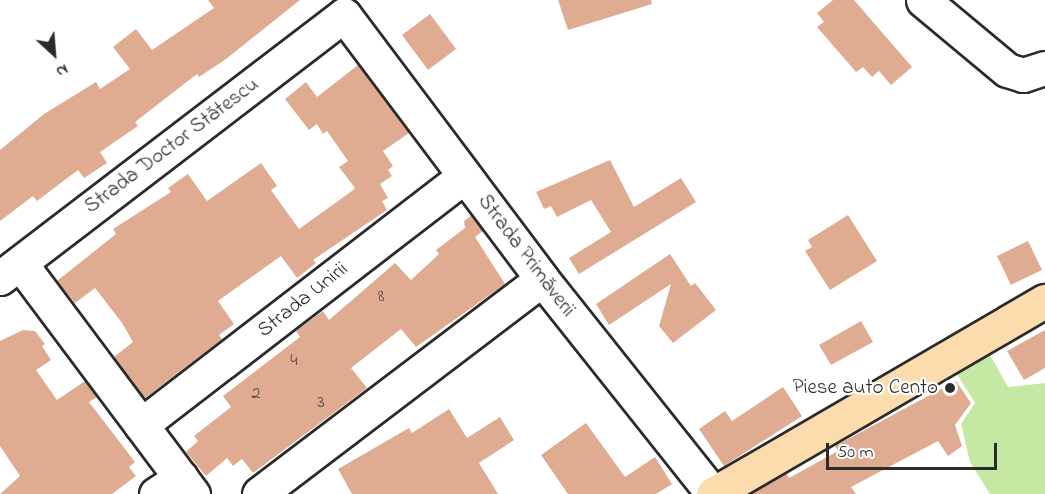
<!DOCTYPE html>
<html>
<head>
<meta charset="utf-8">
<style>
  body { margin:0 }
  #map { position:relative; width:1045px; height:494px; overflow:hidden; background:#fff; font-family:"Indie Flower",sans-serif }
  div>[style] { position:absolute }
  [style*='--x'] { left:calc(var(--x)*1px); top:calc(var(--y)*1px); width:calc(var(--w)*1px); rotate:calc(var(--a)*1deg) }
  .green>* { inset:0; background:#c5e9a3 }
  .building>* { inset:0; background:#dfac91 }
  .roads { filter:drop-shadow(2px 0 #2b2b2b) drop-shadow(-2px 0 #2b2b2b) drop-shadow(0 2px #2b2b2b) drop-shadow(0 -2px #2b2b2b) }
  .minor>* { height:33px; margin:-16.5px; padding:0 16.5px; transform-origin:16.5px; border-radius:16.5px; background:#fff }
  .major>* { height:33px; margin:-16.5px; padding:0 16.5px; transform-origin:16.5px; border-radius:16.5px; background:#fcdcac }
  .dots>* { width:16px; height:16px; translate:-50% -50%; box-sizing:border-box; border:3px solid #fff; border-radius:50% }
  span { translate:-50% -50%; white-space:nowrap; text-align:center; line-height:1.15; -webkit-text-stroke:4.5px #fff; paint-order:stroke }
  .number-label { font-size:18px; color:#584b44 }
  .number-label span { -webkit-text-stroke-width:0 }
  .street-label { font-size:21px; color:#2b2b2b }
  .poi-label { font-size:21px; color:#2b2b2b }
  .right { translate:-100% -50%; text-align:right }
  .north { position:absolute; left:24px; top:24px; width:60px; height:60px; -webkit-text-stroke:4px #fff; paint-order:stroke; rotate:154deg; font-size:16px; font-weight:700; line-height:24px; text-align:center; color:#2b2b2b }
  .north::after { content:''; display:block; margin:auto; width:21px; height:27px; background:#2b2b2b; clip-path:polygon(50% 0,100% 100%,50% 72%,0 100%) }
  .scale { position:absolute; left:826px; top:443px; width:171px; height:27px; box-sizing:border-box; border:3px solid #2b2b2b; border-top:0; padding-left:8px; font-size:18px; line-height:21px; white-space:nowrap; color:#2b2b2b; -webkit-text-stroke:4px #fff; paint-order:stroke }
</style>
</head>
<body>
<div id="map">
  <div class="green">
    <div style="clip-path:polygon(989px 353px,1008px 387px,1045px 383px,1045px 494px,990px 494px,970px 462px,961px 424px,975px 403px,955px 371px)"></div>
  </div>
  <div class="building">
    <div style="clip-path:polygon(208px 0,300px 0,226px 59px,199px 77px,197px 74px,135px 122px,138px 126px,100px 152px,107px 163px,84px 178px,78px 170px,37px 201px,33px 196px,0 221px,0 150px,44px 114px,96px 82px,100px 89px,130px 69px,113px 47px,136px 29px,152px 50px,214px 8px)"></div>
    <div style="clip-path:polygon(558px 0,651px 0,652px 4px,568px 30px)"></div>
    <div style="clip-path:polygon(833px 0,854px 0,912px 67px,891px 85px,879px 71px,872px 77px,863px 67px,856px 72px,817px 27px,824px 22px,817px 13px)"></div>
    <div style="clip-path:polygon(430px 14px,456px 49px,428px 70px,402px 35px)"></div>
    <div style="clip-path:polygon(358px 65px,409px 133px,383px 151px,393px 166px,388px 170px,392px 176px,380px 184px,388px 198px,382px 201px,387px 210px,313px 260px,316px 263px,297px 278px,281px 256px,218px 301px,234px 324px,219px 335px,222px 339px,145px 398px,114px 357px,133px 342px,122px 323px,95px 288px,75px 303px,57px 281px,116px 234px,113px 229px,171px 192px,168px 188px,188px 174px,207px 201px,261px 163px,277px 186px,271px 190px,299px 229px,352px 191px,355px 188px,339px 167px,348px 161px,327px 131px,323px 134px,317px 124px,309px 130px,285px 99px,306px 82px,317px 97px)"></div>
    <div style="clip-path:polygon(610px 160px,634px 207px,681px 178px,696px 202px,579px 274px,569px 258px,611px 232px,591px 200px,557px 217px,551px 206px,544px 209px,536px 192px)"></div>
    <div style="clip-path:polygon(848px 215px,877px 261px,830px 290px,805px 251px,812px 247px,808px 240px)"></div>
    <div style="clip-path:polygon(471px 216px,483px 231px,475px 237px,505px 284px,416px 347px,401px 329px,351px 368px,367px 388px,253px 473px,242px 459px,233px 466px,227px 458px,206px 476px,186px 452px,198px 441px,194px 436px,231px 407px,223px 396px,300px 337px,296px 331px,323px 311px,329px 320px,395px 263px,411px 280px,439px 254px,436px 250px,465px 228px,464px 221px)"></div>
    <div style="clip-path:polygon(1028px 241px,1042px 270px,1011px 285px,997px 256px)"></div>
    <div style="clip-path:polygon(670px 254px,691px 286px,695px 283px,716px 310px,673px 343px,659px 326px,671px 284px,609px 325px,596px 304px)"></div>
    <div style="clip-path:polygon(861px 321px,873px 342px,831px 365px,819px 345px)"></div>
    <div style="clip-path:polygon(23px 330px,35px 331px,45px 344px,42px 346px,51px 360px,36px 370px,57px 400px,85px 381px,97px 397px,89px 402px,135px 462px,129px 467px,136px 476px,112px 494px,0 494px,20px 476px,0 446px,0 341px)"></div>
    <div style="clip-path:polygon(1045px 330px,1045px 368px,1024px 380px,1007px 351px)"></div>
    <div style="clip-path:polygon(956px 381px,971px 403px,955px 425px,962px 446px,948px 456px,938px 441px,851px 487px,856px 494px,750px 494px,786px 473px,789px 478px,838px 451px,835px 446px)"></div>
    <div style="clip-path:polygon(783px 387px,802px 416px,724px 466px,699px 429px,725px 411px,732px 421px)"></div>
    <div style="clip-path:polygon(449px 409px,467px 438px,500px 417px,514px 440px,479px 463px,498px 494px,352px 494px,338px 469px,409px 428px,412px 433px)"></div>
    <div style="clip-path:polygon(586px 423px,625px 477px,655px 457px,672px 484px,656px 494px,568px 494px,541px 455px)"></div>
  </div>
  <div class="roads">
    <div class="minor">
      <div style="--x:923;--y:0;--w:109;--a:39.8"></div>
      <div style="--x:1007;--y:70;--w:17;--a:17"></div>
      <div style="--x:1023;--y:75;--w:23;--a:-18"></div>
      <div style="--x:20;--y:263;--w:289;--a:53.2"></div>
      <div style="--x:0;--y:278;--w:433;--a:-37.4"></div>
      <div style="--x:344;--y:15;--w:330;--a:53.1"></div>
      <div style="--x:542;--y:279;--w:275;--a:51.5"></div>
      <div style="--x:141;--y:425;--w:408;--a:-37.6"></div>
      <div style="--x:156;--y:494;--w:30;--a:-33"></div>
      <div style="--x:259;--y:494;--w:355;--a:-37.2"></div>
    </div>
    <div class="major">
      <div style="--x:713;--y:494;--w:384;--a:-30.2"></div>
    </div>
  </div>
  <div class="dots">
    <div style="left:950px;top:388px;background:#2b2b2b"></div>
  </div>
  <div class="number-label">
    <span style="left:381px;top:297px">8</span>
    <span style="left:294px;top:361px">4</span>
    <span style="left:256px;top:394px">2</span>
    <span style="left:321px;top:403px">3</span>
  </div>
  <div class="street-label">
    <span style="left:172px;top:146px;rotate:-37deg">Strada Doctor Stătescu</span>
    <span style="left:526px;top:256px;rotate:53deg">Strada Primăverii</span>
    <span style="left:303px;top:300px;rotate:-38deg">Strada Unirii</span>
  </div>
  <div class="poi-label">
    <span class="right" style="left:938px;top:388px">Piese auto Cento</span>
  </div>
  <div class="north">N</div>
  <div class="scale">50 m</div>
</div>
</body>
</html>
